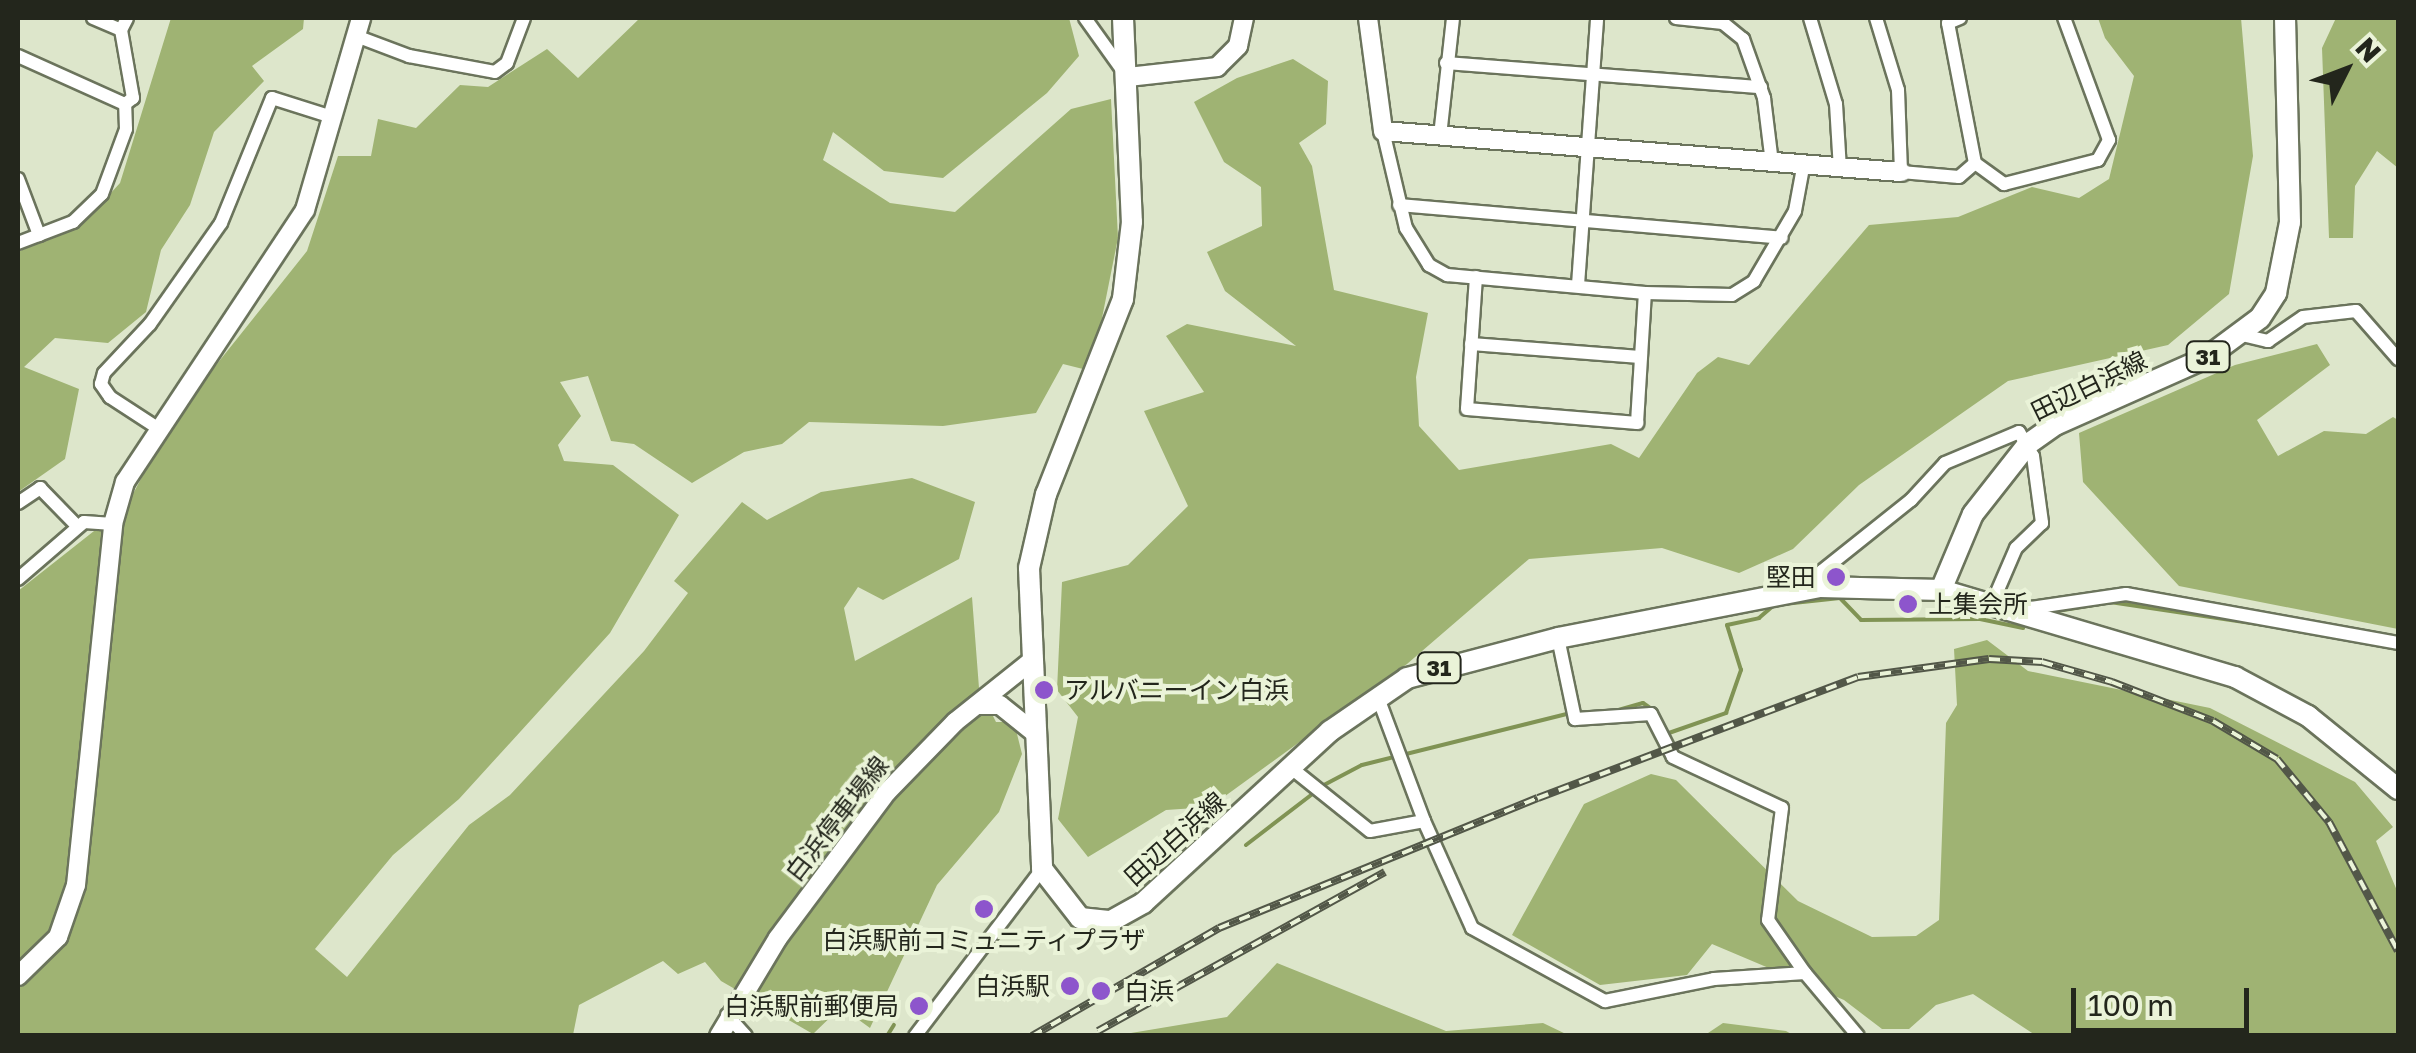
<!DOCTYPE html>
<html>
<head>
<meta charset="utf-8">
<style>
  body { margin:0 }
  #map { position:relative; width:2416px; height:1053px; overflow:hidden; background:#dde6cb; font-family:"Golos Text","Noto Sans JP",sans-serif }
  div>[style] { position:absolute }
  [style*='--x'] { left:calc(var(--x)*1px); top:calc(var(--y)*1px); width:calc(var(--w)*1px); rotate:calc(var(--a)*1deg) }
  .forest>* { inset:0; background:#9fb373 }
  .stream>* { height:4px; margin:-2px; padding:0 2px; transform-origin:2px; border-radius:2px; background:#809354 }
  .roads { filter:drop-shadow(2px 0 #6b745c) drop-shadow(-2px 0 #6b745c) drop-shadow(0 2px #6b745c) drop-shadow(0 -2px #6b745c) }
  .street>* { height:12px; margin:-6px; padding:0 6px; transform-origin:6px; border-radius:6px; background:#fff }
  .secondary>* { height:18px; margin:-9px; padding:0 9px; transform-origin:9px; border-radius:9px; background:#fff }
  .primary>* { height:20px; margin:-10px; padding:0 10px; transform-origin:10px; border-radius:10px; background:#fff }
  .rail>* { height:8px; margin-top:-4px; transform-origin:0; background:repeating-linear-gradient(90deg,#eaf3d8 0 11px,#525748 0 22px); box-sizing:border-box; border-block:2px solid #525748 }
  .dots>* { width:28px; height:28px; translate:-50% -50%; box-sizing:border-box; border:5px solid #eaf3d8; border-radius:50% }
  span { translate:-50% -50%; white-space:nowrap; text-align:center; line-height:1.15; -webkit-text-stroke:8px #eaf3d8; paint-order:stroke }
  .shield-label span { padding:2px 8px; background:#eaf3d8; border:2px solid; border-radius:8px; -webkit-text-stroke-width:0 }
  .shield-label { font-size:22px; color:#23261c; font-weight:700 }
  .street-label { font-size:25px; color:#23261c }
  .poi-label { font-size:25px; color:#23261c }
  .right { translate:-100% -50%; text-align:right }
  .left { translate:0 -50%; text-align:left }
  .frame { position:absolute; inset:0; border:20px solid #23261c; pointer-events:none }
  .north { position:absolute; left:2296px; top:20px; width:100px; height:100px; -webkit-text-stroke:8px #eaf3d8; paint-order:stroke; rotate:48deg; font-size:28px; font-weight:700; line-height:40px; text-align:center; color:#23261c }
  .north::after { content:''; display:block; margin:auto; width:35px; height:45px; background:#23261c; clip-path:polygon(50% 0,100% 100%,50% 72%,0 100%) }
  .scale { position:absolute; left:2071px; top:988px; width:178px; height:45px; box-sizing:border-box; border:5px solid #23261c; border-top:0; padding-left:12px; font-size:30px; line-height:35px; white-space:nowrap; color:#23261c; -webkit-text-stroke:8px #eaf3d8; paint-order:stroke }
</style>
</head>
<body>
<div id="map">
  <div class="forest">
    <div style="clip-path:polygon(171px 18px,304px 18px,303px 29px,252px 66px,264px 81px,214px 132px,190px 205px,161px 250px,146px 312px,108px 343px,55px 338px,24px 367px,79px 389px,65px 459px,18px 492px,18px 252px,86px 220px,120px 183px)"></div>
    <div style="clip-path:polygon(640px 18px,1069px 18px,1079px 56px,1047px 93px,943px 178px,884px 171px,833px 132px,823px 160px,890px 203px,955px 212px,1071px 109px,1111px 99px,1118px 238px,1098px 338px,1083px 369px,1063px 364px,1036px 413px,943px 426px,809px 422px,782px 444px,744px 452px,692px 483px,634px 444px,611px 441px,588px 376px,560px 382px,581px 416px,558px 445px,564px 461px,613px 465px,679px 515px,610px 633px,459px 799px,393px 855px,315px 949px,347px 977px,469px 825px,510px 795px,644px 651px,688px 593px,674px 581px,742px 502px,767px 520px,821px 492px,912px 478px,975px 502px,959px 559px,883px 600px,858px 587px,844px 608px,855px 661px,972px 597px,979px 688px,996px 722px,1014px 722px,1022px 754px,999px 812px,937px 885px,870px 1028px,841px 1007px,813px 1034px,721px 981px,705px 962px,678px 974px,663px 961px,579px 1005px,573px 1035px,18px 1036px,18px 591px,127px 505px,173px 419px,307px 251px,338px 156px,371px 156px,378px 119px,416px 128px,460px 85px,488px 87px,547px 49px,578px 78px)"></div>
    <div style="clip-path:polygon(2098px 18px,2241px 18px,2253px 156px,2229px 294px,2168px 345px,2008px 381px,1859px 485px,1793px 549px,1739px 573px,1662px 548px,1529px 559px,1407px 664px,1210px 807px,1166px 810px,1088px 857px,1058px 819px,1078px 717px,1057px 690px,1062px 582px,1128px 565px,1188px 506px,1144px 411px,1204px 392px,1166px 336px,1187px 324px,1296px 346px,1225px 291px,1207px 252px,1262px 226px,1261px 187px,1224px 162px,1194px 102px,1237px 78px,1293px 59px,1328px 81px,1326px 124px,1299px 143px,1312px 166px,1334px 290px,1428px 313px,1416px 377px,1419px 426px,1459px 470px,1611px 444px,1639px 458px,1697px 373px,1718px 357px,1749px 365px,1869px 225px,1958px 217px,2032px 187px,2079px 198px,2109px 179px,2134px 76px,2105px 38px)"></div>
    <div style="clip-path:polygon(2336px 18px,2398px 18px,2398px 168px,2377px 151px,2355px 186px,2353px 238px,2329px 238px,2322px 48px)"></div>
    <div style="clip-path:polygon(2317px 344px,2330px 365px,2257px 420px,2278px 456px,2324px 431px,2366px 434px,2393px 417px,2398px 420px,2398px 629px,2179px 586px,2083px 482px,2079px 433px,2235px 365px)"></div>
    <div style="clip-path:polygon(1987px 640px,2028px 671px,2210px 708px,2355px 782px,2393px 827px,2376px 841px,2398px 893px,2398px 1035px,2035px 1035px,1973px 994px,1936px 1005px,1909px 1029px,1882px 1029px,1844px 1000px,1712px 944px,1687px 975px,1600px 985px,1512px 935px,1584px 804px,1651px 774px,1676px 780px,1798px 901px,1872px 937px,1916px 936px,1939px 920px,1946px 723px,1957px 705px,1954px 649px)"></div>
    <div style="clip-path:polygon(1277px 963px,1446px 1031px,1543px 1023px,1568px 1035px,1119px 1035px,1227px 1017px)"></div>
    <div style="clip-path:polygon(1723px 1023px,1786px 1031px,1793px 1035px,1705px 1035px)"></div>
  </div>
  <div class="stream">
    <div style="--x:2110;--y:602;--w:156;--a:8.5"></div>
    <div style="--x:1784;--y:604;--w:56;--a:-6.1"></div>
    <div style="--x:1840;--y:598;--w:30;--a:46"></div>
    <div style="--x:1861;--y:620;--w:119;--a:-0.5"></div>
    <div style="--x:1980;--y:619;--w:44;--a:11.8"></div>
    <div style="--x:2051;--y:612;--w:50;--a:-9.3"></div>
    <div style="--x:1615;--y:711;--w:29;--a:-16"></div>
    <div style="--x:1643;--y:703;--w:16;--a:35"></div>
    <div style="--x:1666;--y:734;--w:64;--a:-19.3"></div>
    <div style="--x:1726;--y:713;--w:46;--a:-70.8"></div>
    <div style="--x:1741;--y:670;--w:47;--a:-107.3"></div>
    <div style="--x:1727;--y:625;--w:33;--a:-12"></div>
    <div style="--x:1759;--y:618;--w:20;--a:-41"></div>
    <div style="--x:1322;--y:786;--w:45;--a:-27.7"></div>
    <div style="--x:1362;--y:765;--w:215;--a:-14"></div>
    <div style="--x:1246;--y:845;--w:87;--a:-37.5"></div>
    <div style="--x:887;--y:1036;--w:13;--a:-58"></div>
  </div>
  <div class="roads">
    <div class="street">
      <div style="--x:93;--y:18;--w:30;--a:23"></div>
      <div style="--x:1085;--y:18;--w:65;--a:54.4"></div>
      <div style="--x:1676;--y:18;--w:47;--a:6.1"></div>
      <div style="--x:1723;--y:23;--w:26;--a:39"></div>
      <div style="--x:1743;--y:39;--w:63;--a:70.4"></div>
      <div style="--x:1764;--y:98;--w:65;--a:83"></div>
      <div style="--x:1810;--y:18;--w:90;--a:73.2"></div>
      <div style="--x:1836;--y:104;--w:65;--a:86.5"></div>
      <div style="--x:1876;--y:18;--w:75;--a:73"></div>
      <div style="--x:1898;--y:90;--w:82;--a:87.9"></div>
      <div style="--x:1901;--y:172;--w:58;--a:4.9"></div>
      <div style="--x:1959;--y:177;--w:21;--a:-41"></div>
      <div style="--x:1960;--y:18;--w:13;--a:157"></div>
      <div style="--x:1948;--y:23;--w:143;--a:79.1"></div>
      <div style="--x:1975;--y:163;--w:36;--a:36"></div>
      <div style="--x:2004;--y:184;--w:97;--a:-14.3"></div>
      <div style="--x:2098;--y:160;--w:23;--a:-61"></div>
      <div style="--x:2109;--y:140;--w:130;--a:-110.2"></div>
      <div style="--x:356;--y:36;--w:57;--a:20.7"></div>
      <div style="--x:409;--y:56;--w:87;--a:10.5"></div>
      <div style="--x:495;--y:72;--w:15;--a:-37"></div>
      <div style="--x:507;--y:63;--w:48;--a:-69.3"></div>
      <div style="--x:18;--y:56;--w:117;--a:24.2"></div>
      <div style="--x:1446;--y:63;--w:316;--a:4.4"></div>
      <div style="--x:1383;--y:131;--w:100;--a:76.7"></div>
      <div style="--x:1406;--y:228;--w:44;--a:58.1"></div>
      <div style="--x:1429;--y:265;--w:21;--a:29"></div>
      <div style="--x:1447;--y:275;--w:199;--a:5.2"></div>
      <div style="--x:1645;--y:293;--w:87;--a:1.3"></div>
      <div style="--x:1732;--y:295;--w:26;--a:-32"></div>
      <div style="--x:1754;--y:281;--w:81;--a:-59.6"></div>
      <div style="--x:1795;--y:211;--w:44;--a:-79.5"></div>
      <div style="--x:1440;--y:136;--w:119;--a:-83.7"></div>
      <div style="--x:18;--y:179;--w:60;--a:69.4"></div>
      <div style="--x:1399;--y:205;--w:384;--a:4.9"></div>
      <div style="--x:18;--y:243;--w:59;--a:-20.9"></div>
      <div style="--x:73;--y:222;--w:40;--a:-44"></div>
      <div style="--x:102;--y:194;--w:69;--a:-69.7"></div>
      <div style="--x:126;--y:129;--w:25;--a:-92"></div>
      <div style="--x:125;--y:104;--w:10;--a:-37"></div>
      <div style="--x:133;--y:98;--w:69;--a:-100"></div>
      <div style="--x:121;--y:30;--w:13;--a:-63"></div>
      <div style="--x:1476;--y:277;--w:132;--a:93.9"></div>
      <div style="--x:1467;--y:409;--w:171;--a:4.7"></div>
      <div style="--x:1637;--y:423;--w:130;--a:-86.5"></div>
      <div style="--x:1578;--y:285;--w:268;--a:-85.9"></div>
      <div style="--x:2242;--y:335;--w:27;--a:13"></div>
      <div style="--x:2268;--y:341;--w:42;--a:-34.4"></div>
      <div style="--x:2303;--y:317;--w:53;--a:-6.5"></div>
      <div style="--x:2356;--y:311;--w:64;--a:48.8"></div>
      <div style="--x:1471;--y:344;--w:170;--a:4.4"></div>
      <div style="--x:156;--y:427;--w:55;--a:-146.9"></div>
      <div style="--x:110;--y:397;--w:16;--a:-125"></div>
      <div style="--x:101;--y:384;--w:11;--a:-75"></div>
      <div style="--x:104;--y:373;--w:67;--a:-46.8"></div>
      <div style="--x:150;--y:324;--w:123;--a:-54.9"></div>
      <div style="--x:221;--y:223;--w:135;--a:-67.8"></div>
      <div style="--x:272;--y:98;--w:63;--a:17.6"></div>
      <div style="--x:18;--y:503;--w:27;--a:-34"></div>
      <div style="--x:40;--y:488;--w:54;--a:45.7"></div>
      <div style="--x:18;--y:579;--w:87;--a:-40.8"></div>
      <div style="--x:84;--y:522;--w:29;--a:4"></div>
      <div style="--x:1820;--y:587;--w:16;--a:-83"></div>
      <div style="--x:1822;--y:571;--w:114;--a:-38.6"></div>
      <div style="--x:1911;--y:500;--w:50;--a:-47.4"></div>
      <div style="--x:1945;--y:463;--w:80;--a:-22.7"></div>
      <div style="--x:2019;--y:432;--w:28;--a:60"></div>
      <div style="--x:2033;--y:456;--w:68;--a:82.3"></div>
      <div style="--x:2042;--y:523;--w:36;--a:136"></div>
      <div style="--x:2016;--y:548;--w:63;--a:113.3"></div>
      <div style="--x:2026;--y:615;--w:9;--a:-54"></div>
      <div style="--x:2031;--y:608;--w:96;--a:-8.4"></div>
      <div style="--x:2126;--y:594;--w:276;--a:10.2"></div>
      <div style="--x:1558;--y:638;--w:83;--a:78.1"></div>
      <div style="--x:1575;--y:719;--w:76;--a:-3.8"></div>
      <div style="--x:1651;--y:714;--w:48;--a:62.9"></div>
      <div style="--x:1673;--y:757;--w:120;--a:25.1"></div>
      <div style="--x:1782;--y:808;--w:113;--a:97.1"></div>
      <div style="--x:1768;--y:920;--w:65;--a:55.1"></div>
      <div style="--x:1377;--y:695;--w:134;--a:69.5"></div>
      <div style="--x:1290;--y:767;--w:102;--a:38.7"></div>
      <div style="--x:1370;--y:831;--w:55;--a:-10.5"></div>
      <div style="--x:1424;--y:821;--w:117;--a:65.8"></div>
      <div style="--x:1472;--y:928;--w:152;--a:28.8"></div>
      <div style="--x:1605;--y:1001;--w:111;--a:-11.4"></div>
      <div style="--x:1714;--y:979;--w:91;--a:-3.8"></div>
      <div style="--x:1805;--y:973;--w:82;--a:49.9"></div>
      <div style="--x:727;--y:1015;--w:28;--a:48"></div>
      <div style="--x:915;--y:1036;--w:210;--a:-52.7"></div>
    </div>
    <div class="secondary">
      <div style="--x:1368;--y:18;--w:114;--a:82.4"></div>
      <div style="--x:1383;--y:131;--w:520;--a:4.53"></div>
      <div style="--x:1128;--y:77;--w:90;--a:-6.4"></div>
      <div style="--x:1217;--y:67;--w:30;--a:-45"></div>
      <div style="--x:1238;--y:46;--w:29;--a:-78"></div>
      <div style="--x:977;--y:705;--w:23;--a:0"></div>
      <div style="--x:1000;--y:705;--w:45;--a:38.7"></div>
      <div style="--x:18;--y:976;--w:56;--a:-44.3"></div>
      <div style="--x:58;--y:937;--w:55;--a:-70.9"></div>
      <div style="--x:76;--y:885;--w:363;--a:-84.1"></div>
      <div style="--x:113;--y:524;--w:44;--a:-74.1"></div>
      <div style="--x:125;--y:482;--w:326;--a:-56.5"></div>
      <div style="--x:305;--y:210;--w:200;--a:-73.7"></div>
      <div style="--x:719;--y:1036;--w:114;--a:-59"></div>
      <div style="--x:778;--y:938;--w:182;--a:-53.3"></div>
      <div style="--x:887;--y:792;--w:98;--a:-45.8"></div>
      <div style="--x:955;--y:722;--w:95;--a:-38.6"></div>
    </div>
    <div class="primary">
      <div style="--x:1123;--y:18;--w:204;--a:87.5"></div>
      <div style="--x:1132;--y:222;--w:78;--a:96.7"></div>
      <div style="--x:1123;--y:299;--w:210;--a:111.5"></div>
      <div style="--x:1046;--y:494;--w:76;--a:102.9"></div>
      <div style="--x:1029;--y:568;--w:301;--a:87.5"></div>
      <div style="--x:1042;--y:869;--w:62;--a:52.2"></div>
      <div style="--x:1080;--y:918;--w:31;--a:6"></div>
      <div style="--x:1111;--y:921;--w:37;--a:-29"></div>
      <div style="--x:1143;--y:903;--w:254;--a:-42.6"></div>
      <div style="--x:1330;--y:731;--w:93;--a:-34.5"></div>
      <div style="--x:1407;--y:678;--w:156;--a:-14.8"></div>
      <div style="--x:1558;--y:638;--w:267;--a:-11"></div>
      <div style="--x:1820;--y:587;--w:121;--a:1.4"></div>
      <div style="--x:1941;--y:590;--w:307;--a:16.5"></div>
      <div style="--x:2235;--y:677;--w:83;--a:28.1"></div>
      <div style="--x:2308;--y:716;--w:116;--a:39"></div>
      <div style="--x:1941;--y:590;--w:82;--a:-67.2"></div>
      <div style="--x:1973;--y:514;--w:89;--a:-51.8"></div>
      <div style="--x:2028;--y:444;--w:35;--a:-35"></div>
      <div style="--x:2057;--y:424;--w:163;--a:-23.9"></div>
      <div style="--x:2206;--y:358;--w:67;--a:-36.5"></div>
      <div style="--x:2260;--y:318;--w:30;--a:-57"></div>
      <div style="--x:2276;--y:293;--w:72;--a:-78.8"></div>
      <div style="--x:2290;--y:222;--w:204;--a:-91.4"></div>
    </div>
  </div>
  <div class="rail">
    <div style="--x:1098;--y:1031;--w:328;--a:-29"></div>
    <div style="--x:1032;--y:1036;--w:216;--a:-30"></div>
    <div style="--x:1219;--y:928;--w:344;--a:-22.2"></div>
    <div style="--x:1538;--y:798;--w:342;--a:-20.7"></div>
    <div style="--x:1858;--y:677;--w:132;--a:-7.8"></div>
    <div style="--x:1989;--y:659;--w:53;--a:3.2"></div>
    <div style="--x:2042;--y:662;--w:73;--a:15.9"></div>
    <div style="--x:2112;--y:682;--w:108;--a:21.1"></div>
    <div style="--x:2213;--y:721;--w:74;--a:30.7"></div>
    <div style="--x:2277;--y:759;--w:82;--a:50.5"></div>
    <div style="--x:2329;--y:822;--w:146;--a:61.9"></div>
  </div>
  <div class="dots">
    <div style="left:1836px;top:577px;background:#8d55cc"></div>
    <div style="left:1908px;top:604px;background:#8d55cc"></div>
    <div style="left:1044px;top:690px;background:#8d55cc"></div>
    <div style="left:984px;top:909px;background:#8d55cc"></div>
    <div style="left:1070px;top:986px;background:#8d55cc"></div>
    <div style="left:1101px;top:991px;background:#8d55cc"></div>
    <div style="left:919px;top:1006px;background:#8d55cc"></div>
  </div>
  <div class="shield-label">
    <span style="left:2208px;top:357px">31</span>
    <span style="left:1439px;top:668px">31</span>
  </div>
  <div class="street-label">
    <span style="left:2089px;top:386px;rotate:-26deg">田辺白浜線</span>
    <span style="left:837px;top:819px;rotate:-52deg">白浜停車場線</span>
    <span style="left:1175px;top:839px;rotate:-42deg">田辺白浜線</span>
  </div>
  <div class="poi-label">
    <span class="right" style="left:1816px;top:577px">堅田</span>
    <span class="left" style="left:1928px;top:604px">上集会所</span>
    <span class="left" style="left:1064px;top:690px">アルバニーイン白浜</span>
    <span style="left:984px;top:940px">白浜駅前コミュニティプラザ</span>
    <span class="right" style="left:1050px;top:986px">白浜駅</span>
    <span class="left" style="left:1124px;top:991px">白浜</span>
    <span class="right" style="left:899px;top:1006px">白浜駅前郵便局</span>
  </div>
  <div class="frame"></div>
  <div class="north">N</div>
  <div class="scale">100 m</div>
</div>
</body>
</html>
